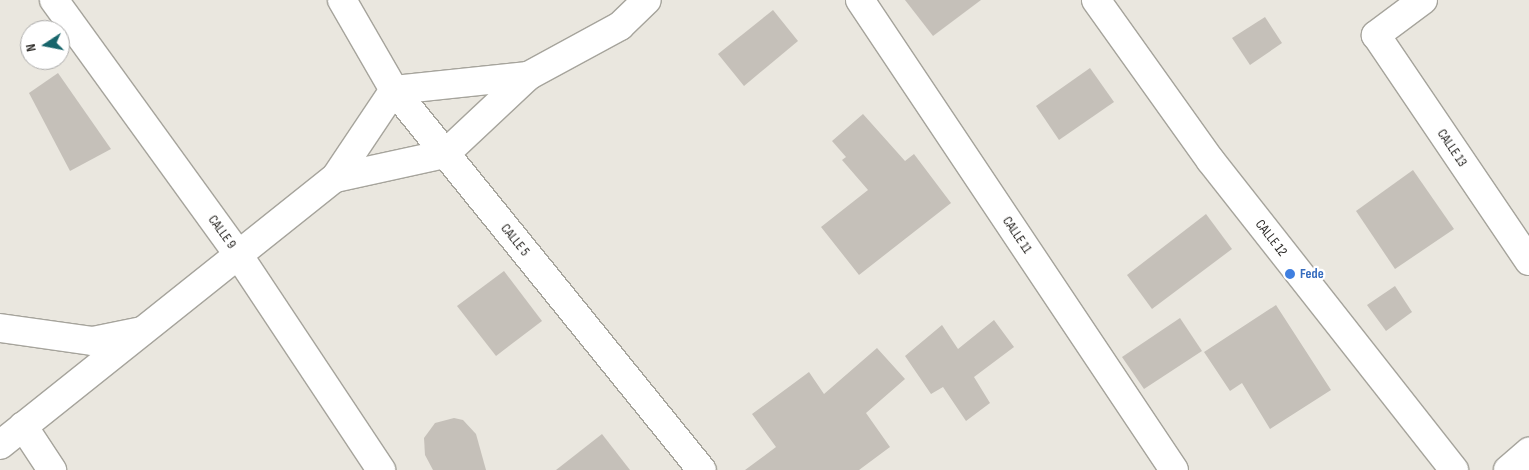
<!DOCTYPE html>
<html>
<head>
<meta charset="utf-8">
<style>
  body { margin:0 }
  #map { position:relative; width:1529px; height:470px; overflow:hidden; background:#eae7df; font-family:"Sofia Sans Condensed",sans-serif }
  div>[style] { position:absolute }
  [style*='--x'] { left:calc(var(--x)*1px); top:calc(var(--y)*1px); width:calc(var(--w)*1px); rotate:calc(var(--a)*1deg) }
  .building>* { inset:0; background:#c5c0b9 }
  .roads { filter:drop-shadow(1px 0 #a6a49c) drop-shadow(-1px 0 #a6a49c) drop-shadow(0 1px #a6a49c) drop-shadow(0 -1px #a6a49c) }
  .minor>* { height:28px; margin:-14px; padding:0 14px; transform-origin:14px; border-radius:14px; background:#fff }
  .dots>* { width:14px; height:14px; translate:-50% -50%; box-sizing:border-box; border:2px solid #fff; border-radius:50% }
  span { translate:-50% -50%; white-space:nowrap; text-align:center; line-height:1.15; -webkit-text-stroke:4.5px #fff; paint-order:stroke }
  .street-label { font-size:14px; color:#2d2b28 }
  .shop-label { font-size:14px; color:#366cbe; font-weight:700 }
  .left { translate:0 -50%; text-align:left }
  .north { position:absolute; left:20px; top:20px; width:50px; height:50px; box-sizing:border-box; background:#fff; border:1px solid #abaaa9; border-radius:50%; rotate:259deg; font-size:14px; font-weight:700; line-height:20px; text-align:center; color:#2d2b28 }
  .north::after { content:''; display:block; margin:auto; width:18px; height:22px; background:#17656b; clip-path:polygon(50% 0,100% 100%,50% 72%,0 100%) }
</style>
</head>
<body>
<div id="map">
  <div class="building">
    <div style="clip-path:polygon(905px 0,981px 0,933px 36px)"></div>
    <div style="clip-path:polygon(773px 10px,798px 41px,744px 86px,718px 54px)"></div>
    <div style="clip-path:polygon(1265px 17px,1282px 43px,1250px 65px,1232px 38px)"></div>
    <div style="clip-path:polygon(1090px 68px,1114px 102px,1059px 140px,1036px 106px)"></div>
    <div style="clip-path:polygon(58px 73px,111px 149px,70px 171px,29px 93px)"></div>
    <div style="clip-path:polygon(863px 114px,905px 161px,914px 154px,951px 203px,859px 275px,821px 227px,868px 190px,842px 160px,846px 157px,832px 141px)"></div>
    <div style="clip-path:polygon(1413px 170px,1454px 229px,1395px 269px,1356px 211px)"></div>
    <div style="clip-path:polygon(1206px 214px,1232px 249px,1152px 309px,1127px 275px)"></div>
    <div style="clip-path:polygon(504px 271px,542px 321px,496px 356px,457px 306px)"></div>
    <div style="clip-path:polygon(1395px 286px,1412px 312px,1386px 331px,1367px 305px)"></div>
    <div style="clip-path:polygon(1276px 305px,1331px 390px,1270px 429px,1242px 383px,1230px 391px,1204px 352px)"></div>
    <div style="clip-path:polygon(1180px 318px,1202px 351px,1144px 389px,1122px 357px)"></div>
    <div style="clip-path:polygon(994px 320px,1014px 347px,974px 377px,990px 403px,966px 421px,943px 387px,931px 394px,905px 356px,942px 325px,958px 349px)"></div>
    <div style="clip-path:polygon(877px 348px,905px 379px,866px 413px,890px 447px,859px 470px,745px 470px,776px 447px,752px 414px,809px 372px,824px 394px)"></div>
    <div style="clip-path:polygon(454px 418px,463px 420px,476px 434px,486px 470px,433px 470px,425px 455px,424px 438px,435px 423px)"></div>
    <div style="clip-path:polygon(602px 434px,630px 470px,556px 470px)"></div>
  </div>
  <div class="roads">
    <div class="minor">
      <div style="--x:54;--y:0;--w:316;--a:54.1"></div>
      <div style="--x:239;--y:256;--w:257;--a:56.4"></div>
      <div style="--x:342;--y:0;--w:104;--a:60"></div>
      <div style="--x:394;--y:90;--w:489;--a:51"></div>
      <div style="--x:860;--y:0;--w:565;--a:56.25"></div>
      <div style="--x:1096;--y:0;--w:198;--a:54.5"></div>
      <div style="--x:1211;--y:161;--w:393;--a:51.8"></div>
      <div style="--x:1423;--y:0;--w:59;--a:143.3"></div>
      <div style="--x:1376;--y:35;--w:273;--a:55.9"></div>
      <div style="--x:335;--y:178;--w:113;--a:-12.3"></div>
      <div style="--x:445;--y:154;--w:114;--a:-43.2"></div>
      <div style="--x:528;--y:76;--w:105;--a:-28.5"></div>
      <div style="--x:620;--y:26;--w:37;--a:-44"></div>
      <div style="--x:0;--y:328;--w:94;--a:8"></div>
      <div style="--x:93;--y:341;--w:50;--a:-11.5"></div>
      <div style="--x:23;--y:426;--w:53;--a:56.6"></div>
      <div style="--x:0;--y:445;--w:428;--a:-38.6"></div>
      <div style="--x:335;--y:178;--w:106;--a:-56.2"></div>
      <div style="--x:394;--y:90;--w:135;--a:-6"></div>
      <div style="--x:1508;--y:470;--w:28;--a:-41"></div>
    </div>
  </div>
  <div class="dots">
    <div style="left:1290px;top:274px;background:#3f7fe0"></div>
  </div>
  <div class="street-label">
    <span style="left:1452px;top:148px;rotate:56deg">CALLE 13</span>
    <span style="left:222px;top:232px;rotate:54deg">CALLE 9</span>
    <span style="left:1017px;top:235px;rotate:56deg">CALLE 11</span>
    <span style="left:1271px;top:238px;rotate:52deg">CALLE 12</span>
    <span style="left:515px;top:240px;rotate:51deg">CALLE 5</span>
  </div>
  <div class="shop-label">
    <span class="left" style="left:1300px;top:274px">Fede</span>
  </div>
  <div class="north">N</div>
</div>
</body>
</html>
